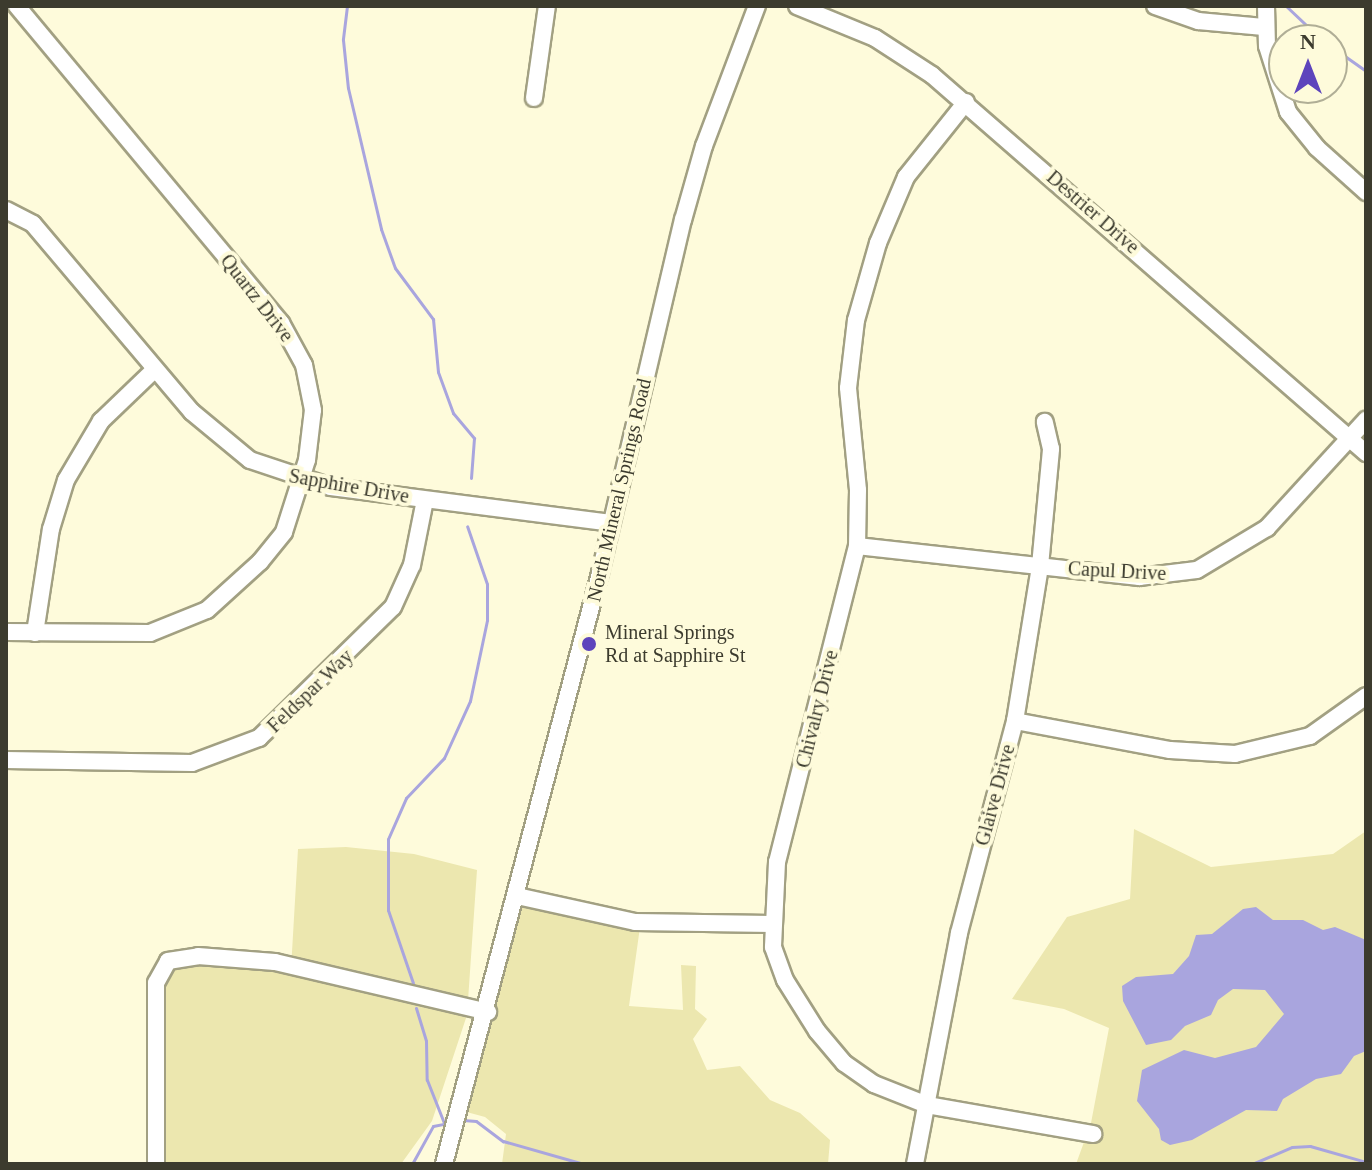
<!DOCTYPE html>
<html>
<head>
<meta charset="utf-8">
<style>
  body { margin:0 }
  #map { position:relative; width:1372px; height:1170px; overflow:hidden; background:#fefbdb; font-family:"Times New Roman",serif }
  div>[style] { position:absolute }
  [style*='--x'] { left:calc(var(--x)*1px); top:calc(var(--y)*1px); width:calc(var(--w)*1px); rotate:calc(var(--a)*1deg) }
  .green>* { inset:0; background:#ece7af }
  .water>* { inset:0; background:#a9a5de }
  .stream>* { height:3px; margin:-1.5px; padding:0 1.5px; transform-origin:1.5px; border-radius:1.5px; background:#a9a5de }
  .roads { filter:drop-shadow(2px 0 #a2a082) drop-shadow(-2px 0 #a2a082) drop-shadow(0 2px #a2a082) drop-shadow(0 -2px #a2a082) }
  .minor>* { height:16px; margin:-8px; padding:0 8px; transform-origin:8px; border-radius:8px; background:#fff }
  .dots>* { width:22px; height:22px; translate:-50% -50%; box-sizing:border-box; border:4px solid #fefbdb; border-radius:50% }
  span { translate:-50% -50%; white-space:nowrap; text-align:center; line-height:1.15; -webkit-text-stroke:8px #fefbdb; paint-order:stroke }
  .street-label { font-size:20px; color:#3c3b2e }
  .poi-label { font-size:20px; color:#3c3b2e }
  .left { translate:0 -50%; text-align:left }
  .frame { position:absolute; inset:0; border:8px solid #3c3b2e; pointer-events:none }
  .north { position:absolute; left:1268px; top:24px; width:80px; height:80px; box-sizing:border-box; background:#fefbdb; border:2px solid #b0ae96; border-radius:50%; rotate:0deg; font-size:22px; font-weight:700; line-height:32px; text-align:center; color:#3c3b2e }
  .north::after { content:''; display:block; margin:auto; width:28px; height:36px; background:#5d44bc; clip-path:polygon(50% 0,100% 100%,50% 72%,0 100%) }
</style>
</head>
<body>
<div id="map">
  <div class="green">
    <div style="clip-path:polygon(1134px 829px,1211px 867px,1333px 854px,1366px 831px,1366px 1164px,1076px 1164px,1091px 1123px,1109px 1028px,1064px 1009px,1012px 999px,1067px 917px,1130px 899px)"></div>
    <div style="clip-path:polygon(346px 847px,414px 854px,477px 870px,467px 1015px,432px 1121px,401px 1164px,159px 1164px,156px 1001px,169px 962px,291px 969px,298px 849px)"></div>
    <div style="clip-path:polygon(518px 899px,640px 927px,629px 1006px,683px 1010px,681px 965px,696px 966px,695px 1009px,707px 1019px,693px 1039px,707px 1070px,740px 1066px,770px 1100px,800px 1113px,830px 1140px,828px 1164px,502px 1164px,506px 1134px,485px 1117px,463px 1111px)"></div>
  </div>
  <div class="water">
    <div style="clip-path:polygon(1256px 907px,1273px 920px,1303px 920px,1323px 930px,1335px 927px,1366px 940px,1366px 1051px,1354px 1056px,1341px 1074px,1316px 1079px,1283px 1099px,1277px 1111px,1246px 1110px,1192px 1140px,1170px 1145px,1161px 1140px,1159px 1129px,1137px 1101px,1142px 1070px,1184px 1050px,1215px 1058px,1256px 1047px,1284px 1014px,1265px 990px,1233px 989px,1218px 1000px,1211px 1015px,1185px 1026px,1171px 1040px,1146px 1045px,1123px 1001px,1122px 986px,1136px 977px,1173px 974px,1189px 956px,1196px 935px,1212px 934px,1243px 909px)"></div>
  </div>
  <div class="stream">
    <div style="--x:347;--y:6;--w:34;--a:97"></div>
    <div style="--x:343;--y:40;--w:48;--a:84.1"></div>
    <div style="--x:348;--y:88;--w:145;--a:76.8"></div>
    <div style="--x:381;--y:229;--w:41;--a:70.3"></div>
    <div style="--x:395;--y:268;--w:64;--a:53.3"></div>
    <div style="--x:433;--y:319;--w:53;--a:84.6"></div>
    <div style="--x:438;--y:372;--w:44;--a:69.9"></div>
    <div style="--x:453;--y:413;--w:33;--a:50"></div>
    <div style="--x:474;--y:438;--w:40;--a:94.3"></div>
    <div style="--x:1286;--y:6;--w:50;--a:43.4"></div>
    <div style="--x:1332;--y:47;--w:42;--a:35.2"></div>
    <div style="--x:413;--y:983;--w:77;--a:-108.9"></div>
    <div style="--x:388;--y:910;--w:71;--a:-90"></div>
    <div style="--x:388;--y:839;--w:45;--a:-66.3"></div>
    <div style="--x:406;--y:798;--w:55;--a:-46.5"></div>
    <div style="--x:444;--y:758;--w:63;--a:-65.5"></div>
    <div style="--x:470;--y:701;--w:83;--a:-78.1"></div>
    <div style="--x:487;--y:620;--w:36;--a:-90"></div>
    <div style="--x:487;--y:584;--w:61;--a:-109"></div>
    <div style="--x:416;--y:1008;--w:34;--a:73"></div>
    <div style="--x:426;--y:1041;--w:39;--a:89"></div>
    <div style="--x:427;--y:1080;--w:46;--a:68.4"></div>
    <div style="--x:463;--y:1120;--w:13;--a:4"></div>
    <div style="--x:476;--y:1121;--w:34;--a:37"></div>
    <div style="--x:503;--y:1141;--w:84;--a:15.9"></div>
    <div style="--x:412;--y:1164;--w:43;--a:-61.1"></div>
    <div style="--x:433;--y:1126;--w:15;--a:-11"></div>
    <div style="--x:1252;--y:1164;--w:43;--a:-23"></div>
    <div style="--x:1292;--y:1147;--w:18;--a:-3"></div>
    <div style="--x:1310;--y:1146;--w:58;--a:15.9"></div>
  </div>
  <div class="roads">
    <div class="minor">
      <div style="--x:797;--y:6;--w:84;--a:22.3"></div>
      <div style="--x:875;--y:38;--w:68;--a:33"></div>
      <div style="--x:932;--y:75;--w:576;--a:41.05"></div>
      <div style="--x:1155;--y:6;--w:46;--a:19.2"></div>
      <div style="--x:1198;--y:21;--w:66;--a:5.2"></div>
      <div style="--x:1266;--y:6;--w:40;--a:88.6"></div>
      <div style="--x:1267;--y:46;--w:69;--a:72.3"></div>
      <div style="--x:1288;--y:112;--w:46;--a:51.1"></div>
      <div style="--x:1317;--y:148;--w:66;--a:41.9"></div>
      <div style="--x:534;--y:98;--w:93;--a:-82"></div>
      <div style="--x:966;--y:102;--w:96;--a:128.7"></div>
      <div style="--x:906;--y:177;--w:72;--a:113"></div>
      <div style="--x:878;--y:243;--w:80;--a:105.9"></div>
      <div style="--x:856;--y:320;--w:68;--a:96.7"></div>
      <div style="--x:848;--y:388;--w:102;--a:84.4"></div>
      <div style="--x:858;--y:490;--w:56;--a:91"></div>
      <div style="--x:857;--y:546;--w:326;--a:104.2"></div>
      <div style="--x:777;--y:862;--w:85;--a:92.7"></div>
      <div style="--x:773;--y:947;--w:35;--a:70"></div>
      <div style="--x:785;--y:980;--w:60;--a:57.9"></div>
      <div style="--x:817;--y:1031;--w:42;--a:49.8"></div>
      <div style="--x:844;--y:1063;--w:37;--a:35"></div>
      <div style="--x:874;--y:1084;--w:57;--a:21.6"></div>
      <div style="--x:927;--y:1105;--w:169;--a:9.9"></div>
      <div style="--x:6;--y:210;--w:30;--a:27"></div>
      <div style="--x:33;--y:224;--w:246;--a:49.8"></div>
      <div style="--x:192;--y:412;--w:75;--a:39.6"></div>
      <div style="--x:250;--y:460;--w:85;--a:18.4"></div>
      <div style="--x:331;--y:487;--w:282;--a:7.3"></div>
      <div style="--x:857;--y:546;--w:284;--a:6.3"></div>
      <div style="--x:1139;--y:577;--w:58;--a:-6.9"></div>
      <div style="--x:1197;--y:570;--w:82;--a:-31"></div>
      <div style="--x:1267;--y:528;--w:147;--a:-47.5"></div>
      <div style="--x:6;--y:632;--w:144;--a:0.4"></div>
      <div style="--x:150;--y:633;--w:61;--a:-22"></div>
      <div style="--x:207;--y:610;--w:72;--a:-42.2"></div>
      <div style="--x:260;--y:562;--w:38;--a:-51"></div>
      <div style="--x:284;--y:532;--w:76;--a:-72.3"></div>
      <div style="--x:307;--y:460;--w:50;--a:-83.2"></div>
      <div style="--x:313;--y:410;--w:46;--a:-101.3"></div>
      <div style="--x:304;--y:365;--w:48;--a:-118.7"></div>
      <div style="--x:281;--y:323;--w:413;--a:-129.8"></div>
      <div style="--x:35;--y:633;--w:105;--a:-81.3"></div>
      <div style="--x:51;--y:529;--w:51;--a:-73"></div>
      <div style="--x:66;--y:480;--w:69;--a:-59.3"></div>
      <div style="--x:101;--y:421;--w:74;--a:-43.9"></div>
      <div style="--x:1015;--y:721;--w:158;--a:10.6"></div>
      <div style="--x:1170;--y:750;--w:65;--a:3.5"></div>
      <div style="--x:1235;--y:754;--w:77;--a:-13.5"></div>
      <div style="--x:1310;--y:736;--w:69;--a:-35.5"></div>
      <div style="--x:6;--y:760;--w:186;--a:0.9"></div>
      <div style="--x:192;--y:763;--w:72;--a:-20.5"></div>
      <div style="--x:259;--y:738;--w:187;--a:-44.4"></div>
      <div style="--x:393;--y:607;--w:46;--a:-65.7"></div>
      <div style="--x:412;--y:565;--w:66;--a:-78.7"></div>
      <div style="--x:517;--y:896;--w:121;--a:12.4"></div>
      <div style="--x:635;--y:922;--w:137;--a:0.8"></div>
      <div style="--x:156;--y:1164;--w:181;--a:-90"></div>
      <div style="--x:156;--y:983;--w:25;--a:-61"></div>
      <div style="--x:168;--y:961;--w:30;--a:-9"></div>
      <div style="--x:198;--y:956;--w:77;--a:4.5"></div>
      <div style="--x:275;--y:962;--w:219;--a:13.2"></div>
      <div style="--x:444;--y:1164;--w:611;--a:-75.21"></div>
      <div style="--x:600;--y:573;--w:363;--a:-76.8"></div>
      <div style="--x:683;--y:220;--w:77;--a:-74.2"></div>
      <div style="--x:704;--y:146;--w:150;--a:-69.3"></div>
      <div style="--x:915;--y:1164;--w:235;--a:-79.2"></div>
      <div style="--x:959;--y:933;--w:219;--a:-75.2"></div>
      <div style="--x:1015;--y:721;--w:157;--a:-80.8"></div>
      <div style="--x:1040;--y:566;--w:118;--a:-84.6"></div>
      <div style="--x:1051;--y:449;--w:28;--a:-103"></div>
    </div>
  </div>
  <div class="dots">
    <div style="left:589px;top:644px;background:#5d44bc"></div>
  </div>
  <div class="street-label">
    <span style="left:1093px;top:212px;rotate:41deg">Destrier Drive</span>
    <span style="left:257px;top:298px;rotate:52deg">Quartz Drive</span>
    <span style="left:349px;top:486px;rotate:10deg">Sapphire Drive</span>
    <span style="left:619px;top:490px;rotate:-77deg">North Mineral Springs Road</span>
    <span style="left:1117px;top:571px;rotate:3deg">Capul Drive</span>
    <span style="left:310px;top:691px;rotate:-44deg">Feldspar Way</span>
    <span style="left:817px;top:709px;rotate:-76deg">Chivalry Drive</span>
    <span style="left:995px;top:795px;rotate:-75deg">Glaive Drive</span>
  </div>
  <div class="poi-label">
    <span class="left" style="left:605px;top:644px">Mineral Springs<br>Rd at Sapphire St</span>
  </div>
  <div class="frame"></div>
  <div class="north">N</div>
</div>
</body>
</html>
